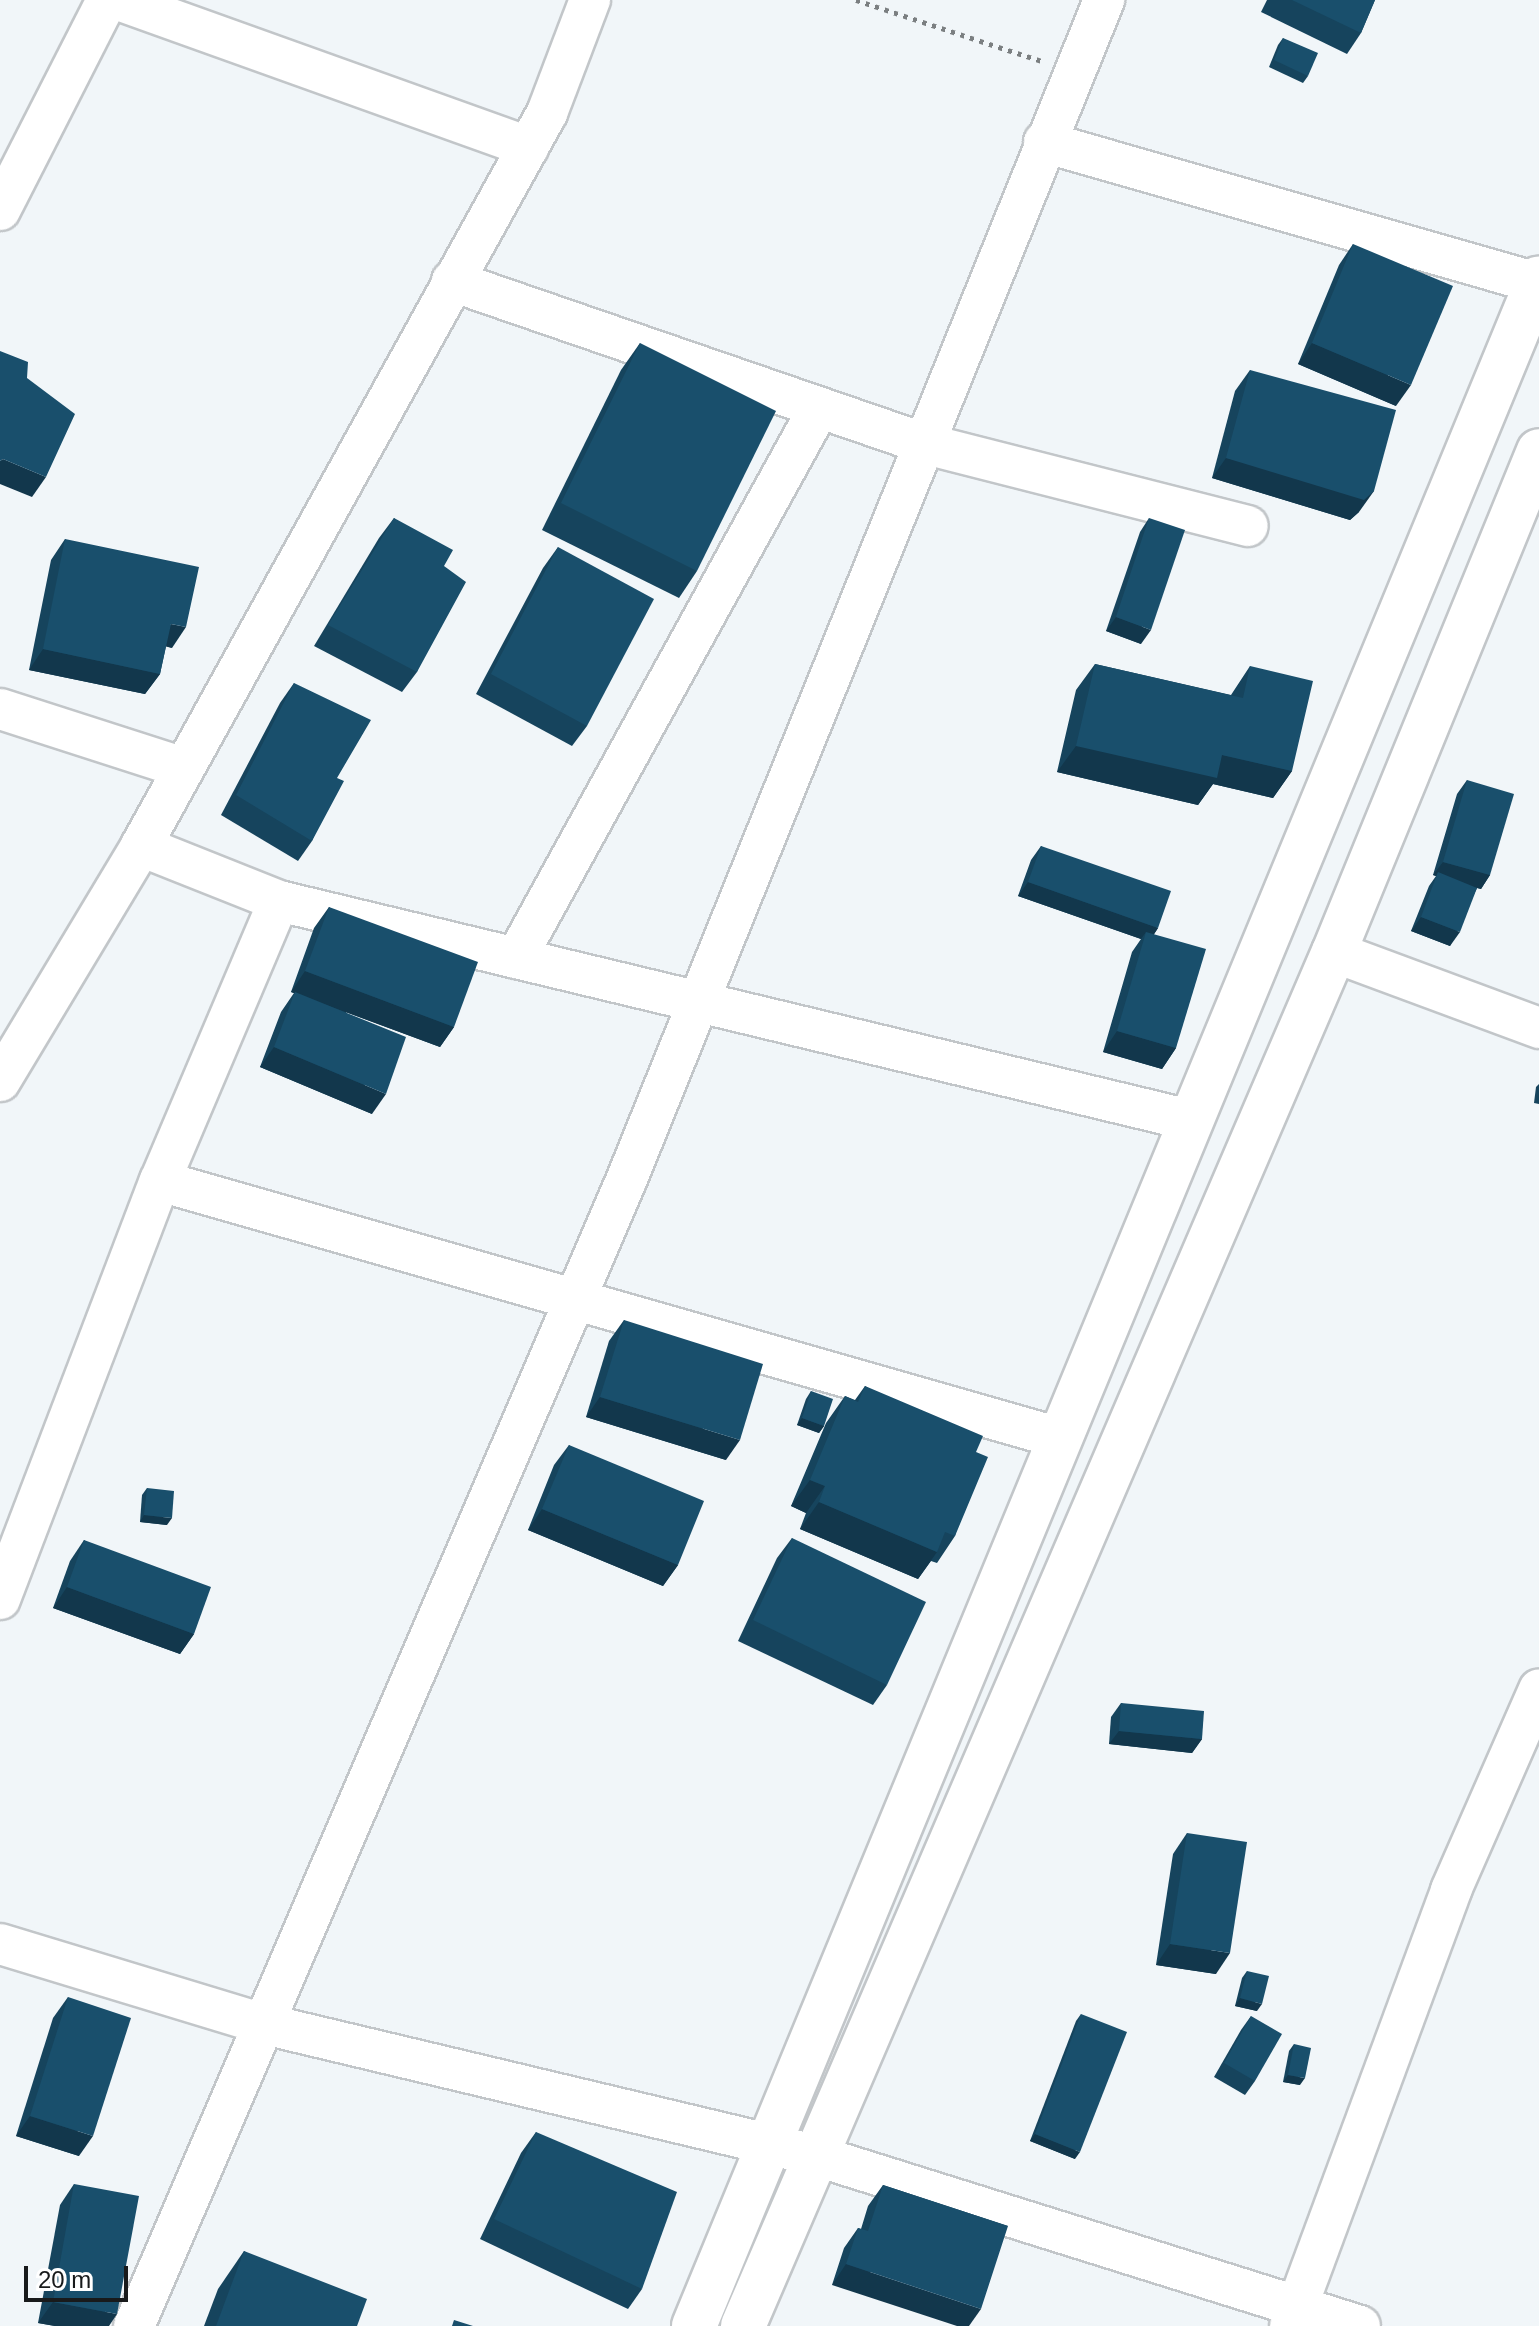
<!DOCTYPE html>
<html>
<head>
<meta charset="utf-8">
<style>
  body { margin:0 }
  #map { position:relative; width:1539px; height:2326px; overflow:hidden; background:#f1f6f9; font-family:Arial,sans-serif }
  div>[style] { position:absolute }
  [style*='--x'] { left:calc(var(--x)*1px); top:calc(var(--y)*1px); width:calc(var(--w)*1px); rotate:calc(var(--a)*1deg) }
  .path>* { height:5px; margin-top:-2.5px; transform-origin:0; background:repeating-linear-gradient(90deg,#7b7f81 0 4px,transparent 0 10px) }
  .roads { filter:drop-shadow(2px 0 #c2c6c9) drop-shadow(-2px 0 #c2c6c9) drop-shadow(0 2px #c2c6c9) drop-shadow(0 -2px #c2c6c9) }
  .street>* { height:40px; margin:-20px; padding:0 20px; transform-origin:20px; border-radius:20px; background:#fff }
  .secondary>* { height:44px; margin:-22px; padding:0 22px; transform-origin:22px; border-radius:22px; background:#fff }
  .wall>* { inset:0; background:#16445d }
  .shaded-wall>* { inset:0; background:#12374c }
  .building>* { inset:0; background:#194f6c }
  span { translate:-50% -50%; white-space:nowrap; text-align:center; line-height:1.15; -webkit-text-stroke:8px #fff; paint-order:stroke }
  .scale { position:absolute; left:24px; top:2266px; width:104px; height:36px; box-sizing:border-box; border:4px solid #181a1b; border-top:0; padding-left:10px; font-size:24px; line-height:28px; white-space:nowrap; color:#181a1b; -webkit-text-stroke:6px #fff; paint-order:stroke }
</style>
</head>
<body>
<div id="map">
  <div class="path">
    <div style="--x:856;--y:0;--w:196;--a:18.2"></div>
  </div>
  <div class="roads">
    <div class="street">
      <div style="--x:118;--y:0;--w:436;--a:19.7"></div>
      <div style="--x:1044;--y:142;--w:513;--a:15.96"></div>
      <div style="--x:0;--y:210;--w:236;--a:-63"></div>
      <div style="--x:452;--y:281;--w:497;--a:19"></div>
      <div style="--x:922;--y:443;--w:336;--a:14.3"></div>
      <div style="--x:0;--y:709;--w:193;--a:17.8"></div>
      <div style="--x:141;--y:846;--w:149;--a:21.7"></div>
      <div style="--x:279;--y:901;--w:937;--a:13.52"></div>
      <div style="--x:1334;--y:952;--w:219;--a:20.3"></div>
      <div style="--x:516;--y:958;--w:628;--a:-61.15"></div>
      <div style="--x:0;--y:1081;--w:274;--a:-59"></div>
      <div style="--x:141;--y:846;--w:838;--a:-61.02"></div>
      <div style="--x:547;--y:113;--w:121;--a:-69.2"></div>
      <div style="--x:160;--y:1181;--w:936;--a:15.94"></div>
      <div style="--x:0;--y:1599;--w:448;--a:-69.1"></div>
      <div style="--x:160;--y:1181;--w:304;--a:-67"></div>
      <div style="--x:0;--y:1944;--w:272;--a:16.9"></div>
      <div style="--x:260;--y:2023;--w:570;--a:13.4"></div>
      <div style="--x:814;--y:2155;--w:572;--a:17.39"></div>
      <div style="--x:134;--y:2326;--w:1252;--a:-66.75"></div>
      <div style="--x:628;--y:1176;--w:1269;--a:-67.96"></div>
      <div style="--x:1290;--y:2326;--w:465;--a:-69.7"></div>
      <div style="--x:1451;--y:1890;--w:219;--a:-66.3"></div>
    </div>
    <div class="secondary">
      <div style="--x:694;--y:2326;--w:2215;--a:-67.58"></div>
      <div style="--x:743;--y:2326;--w:1496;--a:-66.73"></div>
      <div style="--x:1334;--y:952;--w:541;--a:-67.75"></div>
    </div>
  </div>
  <div class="wall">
    <div style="clip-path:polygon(1267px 0,1375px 0,1361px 33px,1347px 54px,1261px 12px)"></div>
    <div style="clip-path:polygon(1283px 38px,1308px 76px,1303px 83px,1269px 67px,1278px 45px)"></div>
    <div style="clip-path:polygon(1353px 244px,1396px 406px,1298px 364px,1339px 265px)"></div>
    <div style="clip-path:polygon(640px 343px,697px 571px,679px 598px,542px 530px,621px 370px)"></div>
    <div style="clip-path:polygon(1250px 370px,1359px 512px,1350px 520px,1212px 478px,1235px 391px)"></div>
    <div style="clip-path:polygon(394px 518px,444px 566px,417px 672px,402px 692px,314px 646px,379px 538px)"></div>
    <div style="clip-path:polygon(1149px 518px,1141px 644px,1106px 631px,1140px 532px)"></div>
    <div style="clip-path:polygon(65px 539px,172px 648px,166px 646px,160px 674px,145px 694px,29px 670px,51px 560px)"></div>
    <div style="clip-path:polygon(558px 547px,587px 726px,572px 746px,476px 694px,543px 568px)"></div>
    <div style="clip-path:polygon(1095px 664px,1231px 695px,1250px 666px,1292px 771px,1273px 798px,1213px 784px,1198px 805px,1057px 772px,1076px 690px)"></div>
    <div style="clip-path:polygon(294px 683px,337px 778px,312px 841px,298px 861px,221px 815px,280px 703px)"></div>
    <div style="clip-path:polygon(1467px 780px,1490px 875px,1481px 889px,1477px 888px,1450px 946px,1411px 931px,1429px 886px,1436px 876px,1433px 875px,1457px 794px)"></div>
    <div style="clip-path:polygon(1041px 846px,1158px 928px,1154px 934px,1176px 1048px,1162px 1069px,1103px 1052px,1132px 952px,1141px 939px,1018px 896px,1031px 860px)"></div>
    <div style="clip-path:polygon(329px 907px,454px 1027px,440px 1047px,346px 1012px,372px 1114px,260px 1067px,281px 1012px,294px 993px,291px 992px,314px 928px)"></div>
    <div style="clip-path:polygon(1539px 1084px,1539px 1104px,1534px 1103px,1536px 1087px)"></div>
    <div style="clip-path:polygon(624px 1320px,726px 1460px,586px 1417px,609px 1341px)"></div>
    <div style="clip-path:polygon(865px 1386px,976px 1452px,955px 1536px,937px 1563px,931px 1561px,918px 1579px,800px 1529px,806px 1513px,791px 1506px,826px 1423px,845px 1396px,855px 1400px)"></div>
    <div style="clip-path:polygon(811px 1391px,824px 1426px,819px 1433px,797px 1425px,806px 1399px)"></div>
    <div style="clip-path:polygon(569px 1445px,678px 1565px,663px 1586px,528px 1530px,554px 1465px)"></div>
    <div style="clip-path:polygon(147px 1488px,167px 1525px,140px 1522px,142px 1495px)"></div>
    <div style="clip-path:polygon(792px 1538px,887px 1685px,873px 1705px,738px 1641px,777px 1558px)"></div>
    <div style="clip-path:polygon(84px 1540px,194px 1634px,180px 1654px,53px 1608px,70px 1561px)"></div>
    <div style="clip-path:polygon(1121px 1703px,1202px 1739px,1192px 1753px,1109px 1744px,1111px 1717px)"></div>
    <div style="clip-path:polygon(1187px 1833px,1216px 1974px,1156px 1965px,1173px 1854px)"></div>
    <div style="clip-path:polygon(1247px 1971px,1257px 2011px,1235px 2006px,1242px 1978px)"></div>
    <div style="clip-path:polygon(68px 1997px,79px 2156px,16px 2136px,53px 2018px)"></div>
    <div style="clip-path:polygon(1081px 2014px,1075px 2159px,1030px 2141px,1076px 2021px)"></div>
    <div style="clip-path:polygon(1251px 2016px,1255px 2081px,1245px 2095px,1214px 2077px,1241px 2030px)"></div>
    <div style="clip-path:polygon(1294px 2044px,1300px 2085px,1283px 2082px,1289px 2051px)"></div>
    <div style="clip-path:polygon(536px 2132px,642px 2289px,628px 2309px,480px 2239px,521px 2153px)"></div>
    <div style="clip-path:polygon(74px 2184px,109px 2326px,55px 2326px,38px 2323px,60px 2205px)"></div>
    <div style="clip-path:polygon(883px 2185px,1008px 2226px,832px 2285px,844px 2248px,858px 2228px,861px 2229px,868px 2206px)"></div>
    <div style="clip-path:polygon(244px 2251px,357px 2326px,204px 2326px,218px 2289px)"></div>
  </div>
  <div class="shaded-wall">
    <div style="clip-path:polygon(1312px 343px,1411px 385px,1396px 406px,1298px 364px)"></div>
    <div style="clip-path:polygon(1226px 458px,1374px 491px,1359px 512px,1350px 520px,1212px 478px)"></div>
    <div style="clip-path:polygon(3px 459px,46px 477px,32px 497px,0 484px,0 461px)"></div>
    <div style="clip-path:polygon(1116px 617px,1151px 630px,1141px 644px,1106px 631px)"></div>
    <div style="clip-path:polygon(171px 624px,186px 627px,172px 648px,156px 644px)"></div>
    <div style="clip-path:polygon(43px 649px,160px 674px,145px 694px,29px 670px)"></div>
    <div style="clip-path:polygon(1076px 746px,1222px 755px,1292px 771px,1273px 798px,1213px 784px,1198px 805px,1057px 772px)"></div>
    <div style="clip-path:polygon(1443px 862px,1490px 875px,1481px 889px,1437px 877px,1438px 872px,1436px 876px,1433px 875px)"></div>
    <div style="clip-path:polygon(1028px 882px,1158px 928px,1149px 942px,1146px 932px,1141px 939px,1018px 896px)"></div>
    <div style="clip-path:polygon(1421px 917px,1460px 932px,1450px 946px,1411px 931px)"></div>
    <div style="clip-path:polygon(305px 971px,454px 1027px,440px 1047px,291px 992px)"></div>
    <div style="clip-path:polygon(1117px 1031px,1176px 1048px,1162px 1069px,1103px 1052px)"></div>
    <div style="clip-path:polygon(274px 1047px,386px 1094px,372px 1114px,260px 1067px)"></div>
    <div style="clip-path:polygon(600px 1397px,740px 1440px,726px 1460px,586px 1417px)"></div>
    <div style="clip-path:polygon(802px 1418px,824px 1426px,819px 1433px,797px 1425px)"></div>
    <div style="clip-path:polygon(810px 1480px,825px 1486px,806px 1513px,791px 1506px)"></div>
    <div style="clip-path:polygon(819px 1502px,937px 1552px,918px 1579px,800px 1529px)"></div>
    <div style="clip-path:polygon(542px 1509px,678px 1565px,663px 1586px,528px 1530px)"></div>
    <div style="clip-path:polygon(144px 1515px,172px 1518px,167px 1525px,140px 1522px)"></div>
    <div style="clip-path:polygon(67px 1587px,194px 1634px,180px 1654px,53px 1608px)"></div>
    <div style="clip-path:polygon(1119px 1731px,1202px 1739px,1192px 1753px,1109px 1744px)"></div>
    <div style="clip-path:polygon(1170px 1944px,1230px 1953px,1216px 1974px,1156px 1965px)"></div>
    <div style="clip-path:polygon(1240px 1998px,1262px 2004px,1257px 2011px,1235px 2006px)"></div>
    <div style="clip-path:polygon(1288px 2075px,1305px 2078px,1300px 2085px,1283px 2082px)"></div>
    <div style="clip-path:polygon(30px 2116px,93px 2136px,79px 2156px,16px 2136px)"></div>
    <div style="clip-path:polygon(1035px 2134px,1080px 2152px,1075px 2159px,1030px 2141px)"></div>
    <div style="clip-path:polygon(846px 2264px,981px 2309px,969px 2326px,957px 2326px,832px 2285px)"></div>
    <div style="clip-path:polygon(53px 2302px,117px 2314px,109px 2326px,55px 2326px,38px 2323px)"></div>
  </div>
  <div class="building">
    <div style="clip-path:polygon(1292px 0,1375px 0,1361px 33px)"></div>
    <div style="clip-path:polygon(1283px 38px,1318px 53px,1308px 76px,1274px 60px)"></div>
    <div style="clip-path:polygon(1353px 244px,1453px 286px,1411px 385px,1312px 343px)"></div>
    <div style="clip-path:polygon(640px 343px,776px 411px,697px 571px,561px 503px)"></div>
    <div style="clip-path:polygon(0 351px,28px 362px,27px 378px,75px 414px,46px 477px,3px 459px,0 461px)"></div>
    <div style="clip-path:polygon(1250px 370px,1396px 410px,1374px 491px,1364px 500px,1226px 458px)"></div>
    <div style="clip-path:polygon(394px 518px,453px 550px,444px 566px,466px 582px,417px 672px,328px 625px)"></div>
    <div style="clip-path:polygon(1149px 518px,1185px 530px,1151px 630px,1116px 617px)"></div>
    <div style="clip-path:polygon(65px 539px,199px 567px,186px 627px,171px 624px,160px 674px,43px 649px)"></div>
    <div style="clip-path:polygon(558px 547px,654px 599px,587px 726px,491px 674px)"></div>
    <div style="clip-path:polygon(1095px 664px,1243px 698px,1250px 666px,1313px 681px,1292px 771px,1222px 755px,1217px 778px,1076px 746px)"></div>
    <div style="clip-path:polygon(294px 683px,371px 720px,337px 778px,344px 781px,312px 841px,236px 795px)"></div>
    <div style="clip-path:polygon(1467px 780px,1514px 794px,1490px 875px,1443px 862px)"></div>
    <div style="clip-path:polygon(1041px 846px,1171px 891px,1158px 928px,1028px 882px)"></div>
    <div style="clip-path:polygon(1438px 872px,1477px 888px,1460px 932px,1421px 917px)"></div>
    <div style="clip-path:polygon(329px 907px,478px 962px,454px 1027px,305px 971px)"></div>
    <div style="clip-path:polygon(1146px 932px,1206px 949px,1176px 1048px,1117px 1031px)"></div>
    <div style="clip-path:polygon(295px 992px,406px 1037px,386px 1094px,274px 1047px)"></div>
    <div style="clip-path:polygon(624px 1320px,763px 1364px,740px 1440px,600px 1397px)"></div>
    <div style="clip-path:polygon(865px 1386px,983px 1436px,976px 1452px,988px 1457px,955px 1536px,945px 1532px,937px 1552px,819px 1502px,825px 1486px,810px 1480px,845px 1396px,858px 1402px)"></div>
    <div style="clip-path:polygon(811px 1391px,833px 1399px,824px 1426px,802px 1418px)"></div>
    <div style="clip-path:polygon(569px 1445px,704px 1501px,678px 1565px,542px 1509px)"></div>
    <div style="clip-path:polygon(147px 1488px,174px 1491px,172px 1518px,144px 1515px)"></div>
    <div style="clip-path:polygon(792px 1538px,926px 1602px,887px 1685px,753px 1620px)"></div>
    <div style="clip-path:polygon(84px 1540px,211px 1587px,194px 1634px,67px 1587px)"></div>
    <div style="clip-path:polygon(1121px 1703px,1204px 1711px,1202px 1739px,1119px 1731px)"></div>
    <div style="clip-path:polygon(1187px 1833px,1247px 1842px,1230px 1953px,1170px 1944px)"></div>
    <div style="clip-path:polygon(1247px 1971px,1269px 1976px,1262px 2004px,1240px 1998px)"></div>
    <div style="clip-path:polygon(68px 1997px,131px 2018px,93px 2136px,30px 2116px)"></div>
    <div style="clip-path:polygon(1081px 2014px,1127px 2032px,1080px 2152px,1035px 2134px)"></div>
    <div style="clip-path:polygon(1251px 2016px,1282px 2034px,1255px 2081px,1224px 2063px)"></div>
    <div style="clip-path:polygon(1294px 2044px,1311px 2048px,1305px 2078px,1288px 2075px)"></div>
    <div style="clip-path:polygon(536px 2132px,677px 2192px,642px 2289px,494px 2219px)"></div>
    <div style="clip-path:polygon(74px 2184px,139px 2196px,117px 2314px,53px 2302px)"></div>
    <div style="clip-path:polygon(883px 2185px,1008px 2226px,981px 2309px,846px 2264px,858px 2228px,868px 2231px)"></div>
    <div style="clip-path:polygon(244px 2251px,367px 2299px,357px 2326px,216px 2326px)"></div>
    <div style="clip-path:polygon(454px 2320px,473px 2326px,452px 2326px)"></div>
  </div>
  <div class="scale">20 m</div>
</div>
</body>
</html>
